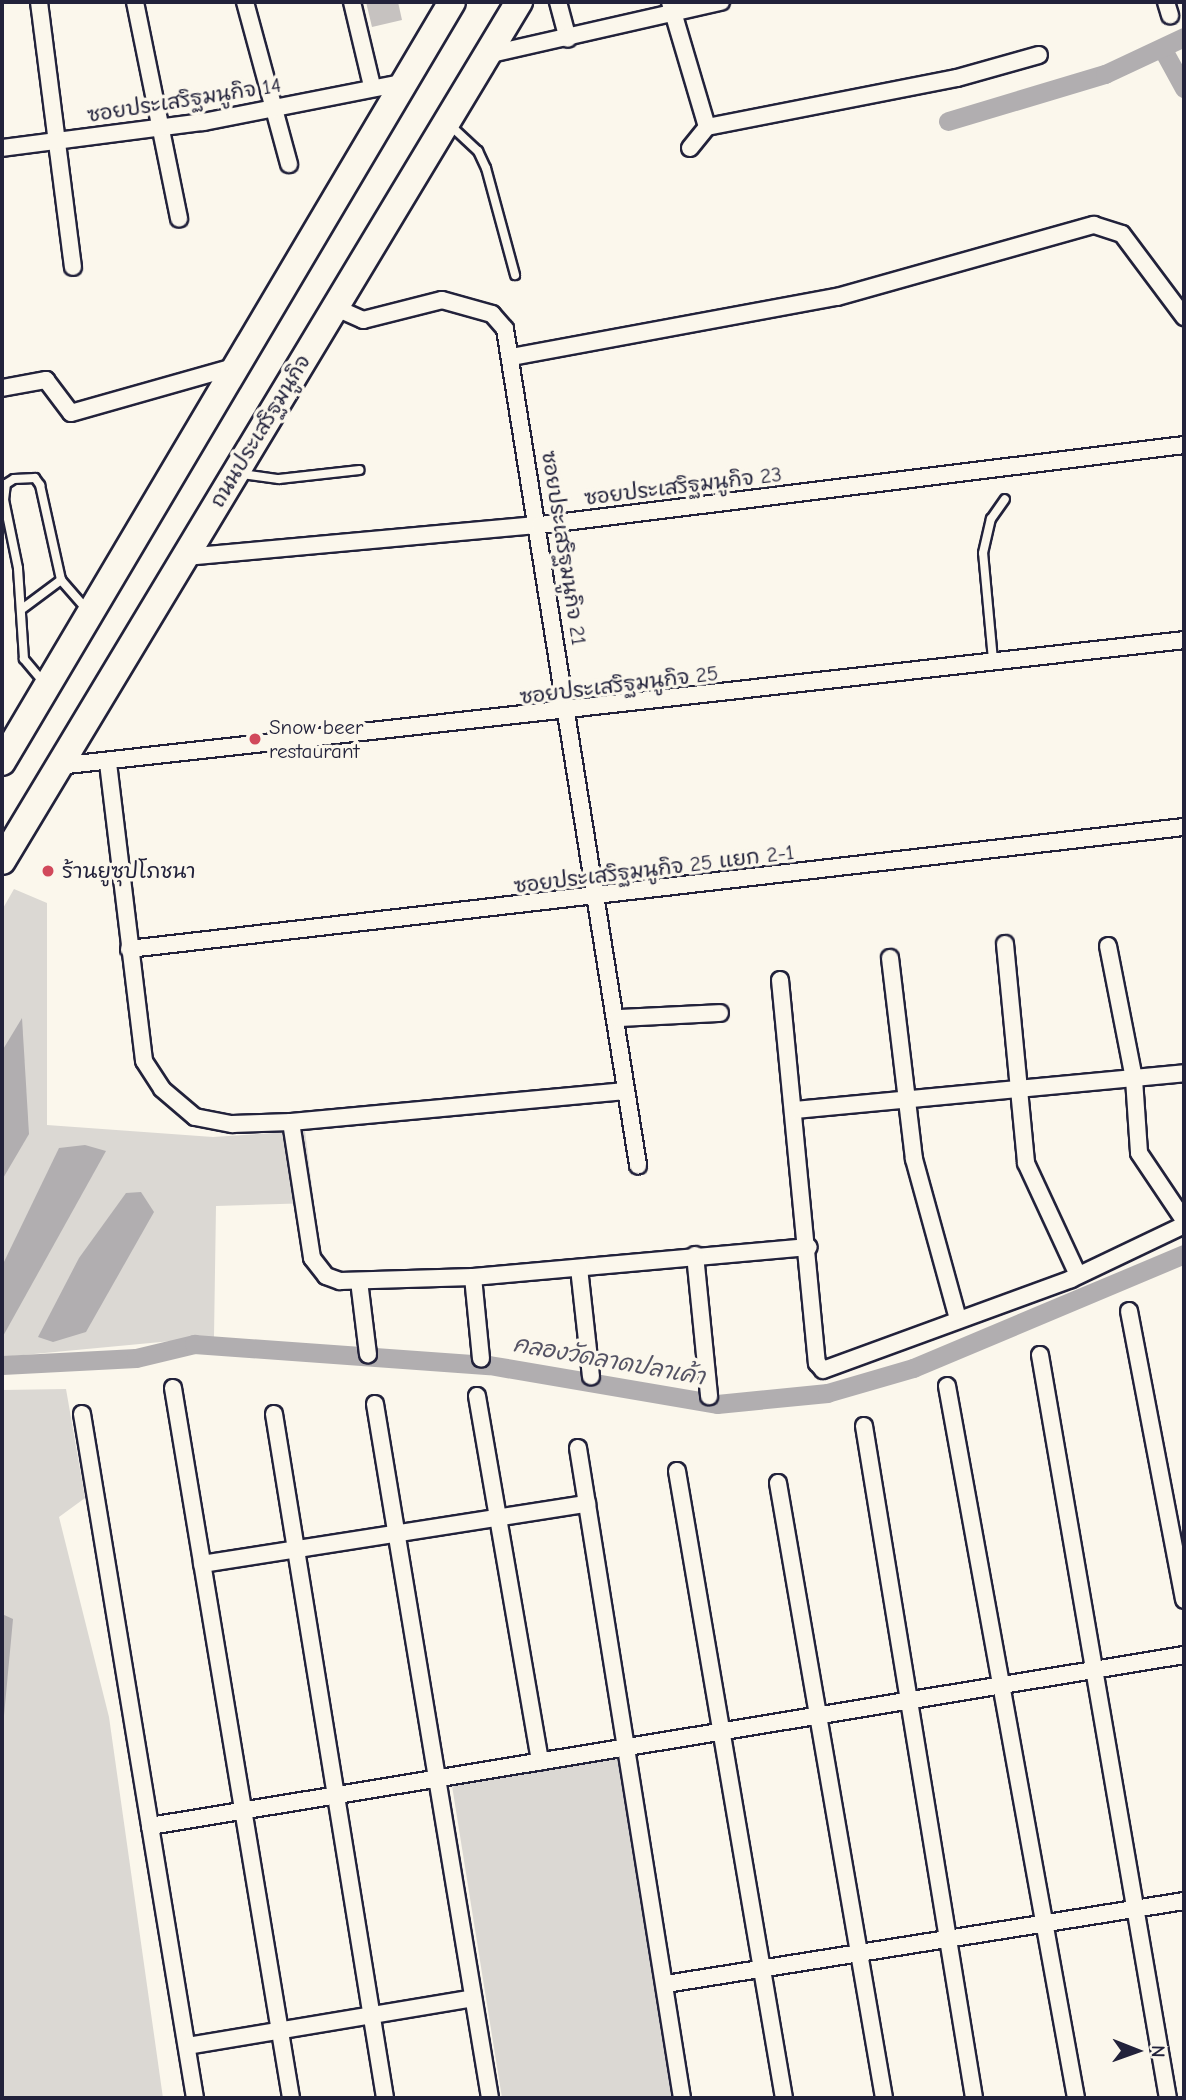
<!DOCTYPE html>
<html>
<head>
<meta charset="utf-8">
<style>
  body { margin:0 }
  #map { position:relative; width:1186px; height:2100px; overflow:hidden; background:#fbf7ec; font-family:"Comic Neue","Playpen Sans Thai",sans-serif }
  div>[style] { position:absolute }
  [style*='--x'] { left:calc(var(--x)*1px); top:calc(var(--y)*1px); width:calc(var(--w)*1px); rotate:calc(var(--a)*1deg) }
  .green>* { inset:0; background:#dbd8d3 }
  .water>* { inset:0; background:#b1aeb0 }
  .canal>* { height:19px; margin:-9.5px; padding:0 9.5px; transform-origin:9.5px; border-radius:9.5px; background:#b1aeb0 }
  .building>* { inset:0; background:#c6c2c0 }
  .roads { filter:drop-shadow(2px 0 #22223b) drop-shadow(-2px 0 #22223b) drop-shadow(0 2px #22223b) drop-shadow(0 -2px #22223b) }
  .lane>* { height:8px; margin:-4px; padding:0 4px; transform-origin:4px; border-radius:4px; background:#fbf7ec }
  .street>* { height:16px; margin:-8px; padding:0 8px; transform-origin:8px; border-radius:8px; background:#fbf7ec }
  .primary>* { height:26px; margin:-13px; padding:0 13px; transform-origin:13px; border-radius:13px; background:#fbf7ec }
  .dots>* { width:19px; height:19px; translate:-50% -50%; box-sizing:border-box; border:4px solid #fbf7ec; border-radius:50% }
  span { translate:-50% -50%; white-space:nowrap; text-align:center; line-height:1.15; -webkit-text-stroke:7px #fbf7ec; paint-order:stroke }
  .street-label { font-size:21px; color:#22223b }
  .poi-label { font-size:21px; color:#22223b }
  .left { translate:0 -50%; text-align:left }
  .water-label { font-size:23px; color:#545364; font-style:italic }
  .frame { position:absolute; inset:0; border:4px solid #22223b; pointer-events:none }
  .north { position:absolute; left:1102px; top:2016px; width:70px; height:70px; -webkit-text-stroke:5px #fbf7ec; paint-order:stroke; rotate:91deg; font-size:19px; font-weight:700; line-height:28px; text-align:center; color:#22223b }
  .north::after { content:''; display:block; margin:auto; width:24px; height:32px; background:#22223b; clip-path:polygon(50% 0,100% 100%,50% 72%,0 100%) }
</style>
</head>
<body>
<div id="map">
  <div class="green">
    <div style="clip-path:polygon(14px 889px,47px 903px,47px 1125px,213px 1137px,305px 1131px,314px 1203px,216px 1206px,214px 1337px,2px 1357px,2px 910px)"></div>
    <div style="clip-path:polygon(66px 1389px,85px 1498px,59px 1517px,109px 1717px,163px 2098px,2px 2098px,2px 1390px)"></div>
    <div style="clip-path:polygon(629px 1738px,691px 2098px,502px 2098px,449px 1767px)"></div>
  </div>
  <div class="water">
    <div style="clip-path:polygon(22px 1018px,29px 1134px,2px 1180px,2px 1051px)"></div>
    <div style="clip-path:polygon(85px 1145px,106px 1151px,2px 1338px,2px 1266px,59px 1148px)"></div>
    <div style="clip-path:polygon(141px 1192px,154px 1212px,86px 1332px,53px 1342px,38px 1337px,79px 1258px,126px 1193px)"></div>
    <div style="clip-path:polygon(2px 1614px,13px 1619px,2px 1737px)"></div>
  </div>
  <div class="canal">
    <div style="--x:1162;--y:48;--w:46;--a:61.2"></div>
    <div style="--x:948;--y:121;--w:164;--a:-16.7"></div>
    <div style="--x:1105;--y:74;--w:87;--a:-25.1"></div>
    <div style="--x:2;--y:1365;--w:134;--a:-3"></div>
    <div style="--x:136;--y:1358;--w:60;--a:-13.6"></div>
    <div style="--x:194;--y:1344;--w:296;--a:4.1"></div>
    <div style="--x:489;--y:1365;--w:231;--a:9.7"></div>
    <div style="--x:717;--y:1404;--w:111;--a:-5.7"></div>
    <div style="--x:827;--y:1393;--w:90;--a:-16.2"></div>
    <div style="--x:913;--y:1368;--w:294;--a:-22.8"></div>
  </div>
  <div class="building">
    <div style="clip-path:polygon(366px 2px,398px 2px,402px 20px,372px 27px)"></div>
  </div>
  <div class="roads">
    <div class="lane">
      <div style="--x:451;--y:126;--w:37;--a:43"></div>
      <div style="--x:478;--y:151;--w:19;--a:65"></div>
      <div style="--x:486;--y:168;--w:111;--a:74.8"></div>
      <div style="--x:242;--y:474;--w:37;--a:8"></div>
      <div style="--x:279;--y:479;--w:81;--a:-6.4"></div>
      <div style="--x:22;--y:609;--w:49;--a:-36.6"></div>
      <div style="--x:993;--y:660;--w:107;--a:-95.3"></div>
      <div style="--x:983;--y:553;--w:35;--a:-77"></div>
      <div style="--x:991;--y:519;--w:24;--a:-55"></div>
      <div style="--x:45;--y:684;--w:33;--a:-130"></div>
      <div style="--x:24;--y:659;--w:91;--a:-93.8"></div>
      <div style="--x:18;--y:568;--w:69;--a:-101.6"></div>
      <div style="--x:4;--y:500;--w:16;--a:-83"></div>
      <div style="--x:6;--y:484;--w:9;--a:-32"></div>
      <div style="--x:14;--y:479;--w:21;--a:-3"></div>
      <div style="--x:35;--y:478;--w:9;--a:54"></div>
      <div style="--x:40;--y:485;--w:97;--a:77.5"></div>
      <div style="--x:61;--y:580;--w:41;--a:48.9"></div>
    </div>
    <div class="street">
      <div style="--x:39;--y:2;--w:267;--a:82.7"></div>
      <div style="--x:135;--y:2;--w:221;--a:78.5"></div>
      <div style="--x:245;--y:2;--w:168;--a:74.8"></div>
      <div style="--x:352;--y:2;--w:86;--a:76.6"></div>
      <div style="--x:558;--y:2;--w:38;--a:75"></div>
      <div style="--x:670;--y:2;--w:130;--a:73.5"></div>
      <div style="--x:707;--y:127;--w:255;--a:-11.1"></div>
      <div style="--x:957;--y:78;--w:85;--a:-15.7"></div>
      <div style="--x:1166;--y:2;--w:14;--a:73"></div>
      <div style="--x:487;--y:55;--w:240;--a:-12.8"></div>
      <div style="--x:2;--y:148;--w:203;--a:-7.4"></div>
      <div style="--x:203;--y:122;--w:208;--a:-11.1"></div>
      <div style="--x:690;--y:148;--w:27;--a:-51"></div>
      <div style="--x:334;--y:307;--w:32;--a:24"></div>
      <div style="--x:363;--y:320;--w:81;--a:-14.2"></div>
      <div style="--x:442;--y:300;--w:52;--a:15.6"></div>
      <div style="--x:492;--y:314;--w:20;--a:49"></div>
      <div style="--x:505;--y:329;--w:847;--a:80.96"></div>
      <div style="--x:512;--y:357;--w:330;--a:-10.5"></div>
      <div style="--x:837;--y:297;--w:267;--a:-15.7"></div>
      <div style="--x:1094;--y:225;--w:29;--a:18"></div>
      <div style="--x:1122;--y:234;--w:104;--a:53.2"></div>
      <div style="--x:2;--y:388;--w:45;--a:-10.3"></div>
      <div style="--x:46;--y:380;--w:41;--a:52.9"></div>
      <div style="--x:71;--y:413;--w:173;--a:-15.8"></div>
      <div style="--x:185;--y:557;--w:356;--a:-5.2"></div>
      <div style="--x:540;--y:525;--w:649;--a:-7.08"></div>
      <div style="--x:108;--y:763;--w:300;--a:83.1"></div>
      <div style="--x:144;--y:1061;--w:33;--a:57"></div>
      <div style="--x:162;--y:1089;--w:43;--a:40.3"></div>
      <div style="--x:195;--y:1117;--w:38;--a:11"></div>
      <div style="--x:232;--y:1124;--w:59;--a:-1.9"></div>
      <div style="--x:291;--y:1122;--w:336;--a:-5.3"></div>
      <div style="--x:58;--y:766;--w:1133;--a:-6.38"></div>
      <div style="--x:1005;--y:944;--w:220;--a:84.5"></div>
      <div style="--x:1026;--y:1163;--w:123;--a:65.1"></div>
      <div style="--x:1108;--y:946;--w:136;--a:78.9"></div>
      <div style="--x:1134;--y:1079;--w:74;--a:86.1"></div>
      <div style="--x:1139;--y:1153;--w:81;--a:56.1"></div>
      <div style="--x:129;--y:949;--w:1062;--a:-6.6"></div>
      <div style="--x:890;--y:958;--w:202;--a:83.2"></div>
      <div style="--x:914;--y:1159;--w:166;--a:74.6"></div>
      <div style="--x:780;--y:980;--w:385;--a:84.5"></div>
      <div style="--x:817;--y:1363;--w:9;--a:49"></div>
      <div style="--x:823;--y:1370;--w:264;--a:-20.1"></div>
      <div style="--x:1071;--y:1279;--w:125;--a:-25.5"></div>
      <div style="--x:618;--y:1018;--w:102;--a:-2.8"></div>
      <div style="--x:795;--y:1110;--w:391;--a:-5.4"></div>
      <div style="--x:291;--y:1122;--w:138;--a:81.2"></div>
      <div style="--x:312;--y:1258;--w:23;--a:52"></div>
      <div style="--x:326;--y:1276;--w:15;--a:20"></div>
      <div style="--x:340;--y:1281;--w:133;--a:-1.7"></div>
      <div style="--x:473;--y:1277;--w:337;--a:-5.1"></div>
      <div style="--x:695;--y:1255;--w:142;--a:84.3"></div>
      <div style="--x:579;--y:1268;--w:109;--a:83.7"></div>
      <div style="--x:473;--y:1277;--w:82;--a:84.4"></div>
      <div style="--x:359;--y:1281;--w:74;--a:83"></div>
      <div style="--x:1129;--y:1311;--w:294;--a:79.2"></div>
      <div style="--x:1040;--y:1355;--w:754;--a:80.23"></div>
      <div style="--x:947;--y:1386;--w:724;--a:79.73"></div>
      <div style="--x:173;--y:1388;--w:720;--a:80.56"></div>
      <div style="--x:477;--y:1396;--w:371;--a:80.2"></div>
      <div style="--x:375;--y:1404;--w:703;--a:80.59"></div>
      <div style="--x:82;--y:1414;--w:693;--a:80.62"></div>
      <div style="--x:274;--y:1414;--w:693;--a:80.78"></div>
      <div style="--x:864;--y:1426;--w:681;--a:80.7"></div>
      <div style="--x:578;--y:1448;--w:658;--a:80.91"></div>
      <div style="--x:677;--y:1471;--w:636;--a:80.32"></div>
      <div style="--x:778;--y:1483;--w:624;--a:80.22"></div>
      <div style="--x:202;--y:1564;--w:390;--a:-8.9"></div>
      <div style="--x:150;--y:1826;--w:1048;--a:-9.39"></div>
      <div style="--x:666;--y:1984;--w:525;--a:-9.1"></div>
      <div style="--x:187;--y:2046;--w:290;--a:-9.5"></div>
    </div>
    <div class="primary">
      <div style="--x:2;--y:762;--w:883;--a:-59.37"></div>
      <div style="--x:2;--y:861;--w:1003;--a:-58.96"></div>
    </div>
  </div>
  <div class="dots">
    <div style="left:255px;top:739px;background:#d1495b"></div>
    <div style="left:48px;top:871px;background:#d1495b"></div>
  </div>
  <div class="street-label">
    <span style="left:184px;top:100px;rotate:-9deg">ซอยประเสริฐมนูกิจ 14</span>
    <span style="left:260px;top:431px;rotate:-59deg">ถนนประเสริฐมนูกิจ</span>
    <span style="left:683px;top:486px;rotate:-7deg">ซอยประเสริฐมนูกิจ 23</span>
    <span style="left:564px;top:548px;rotate:81deg">ซอยประเสริฐมนูกิจ 21</span>
    <span style="left:619px;top:685px;rotate:-7deg">ซอยประเสริฐมนูกิจ 25</span>
    <span style="left:654px;top:869px;rotate:-7deg">ซอยประเสริฐมนูกิจ 25 แยก 2-1</span>
  </div>
  <div class="poi-label">
    <span class="left" style="left:269px;top:739px">Snow beer<br>restaurant</span>
    <span class="left" style="left:62px;top:871px">ร้านยูซุปโภชนา</span>
  </div>
  <div class="water-label">
    <span style="left:609px;top:1361px;rotate:10deg">คลองวัดลาดปลาเค้า</span>
  </div>
  <div class="frame"></div>
  <div class="north">N</div>
</div>
</body>
</html>
